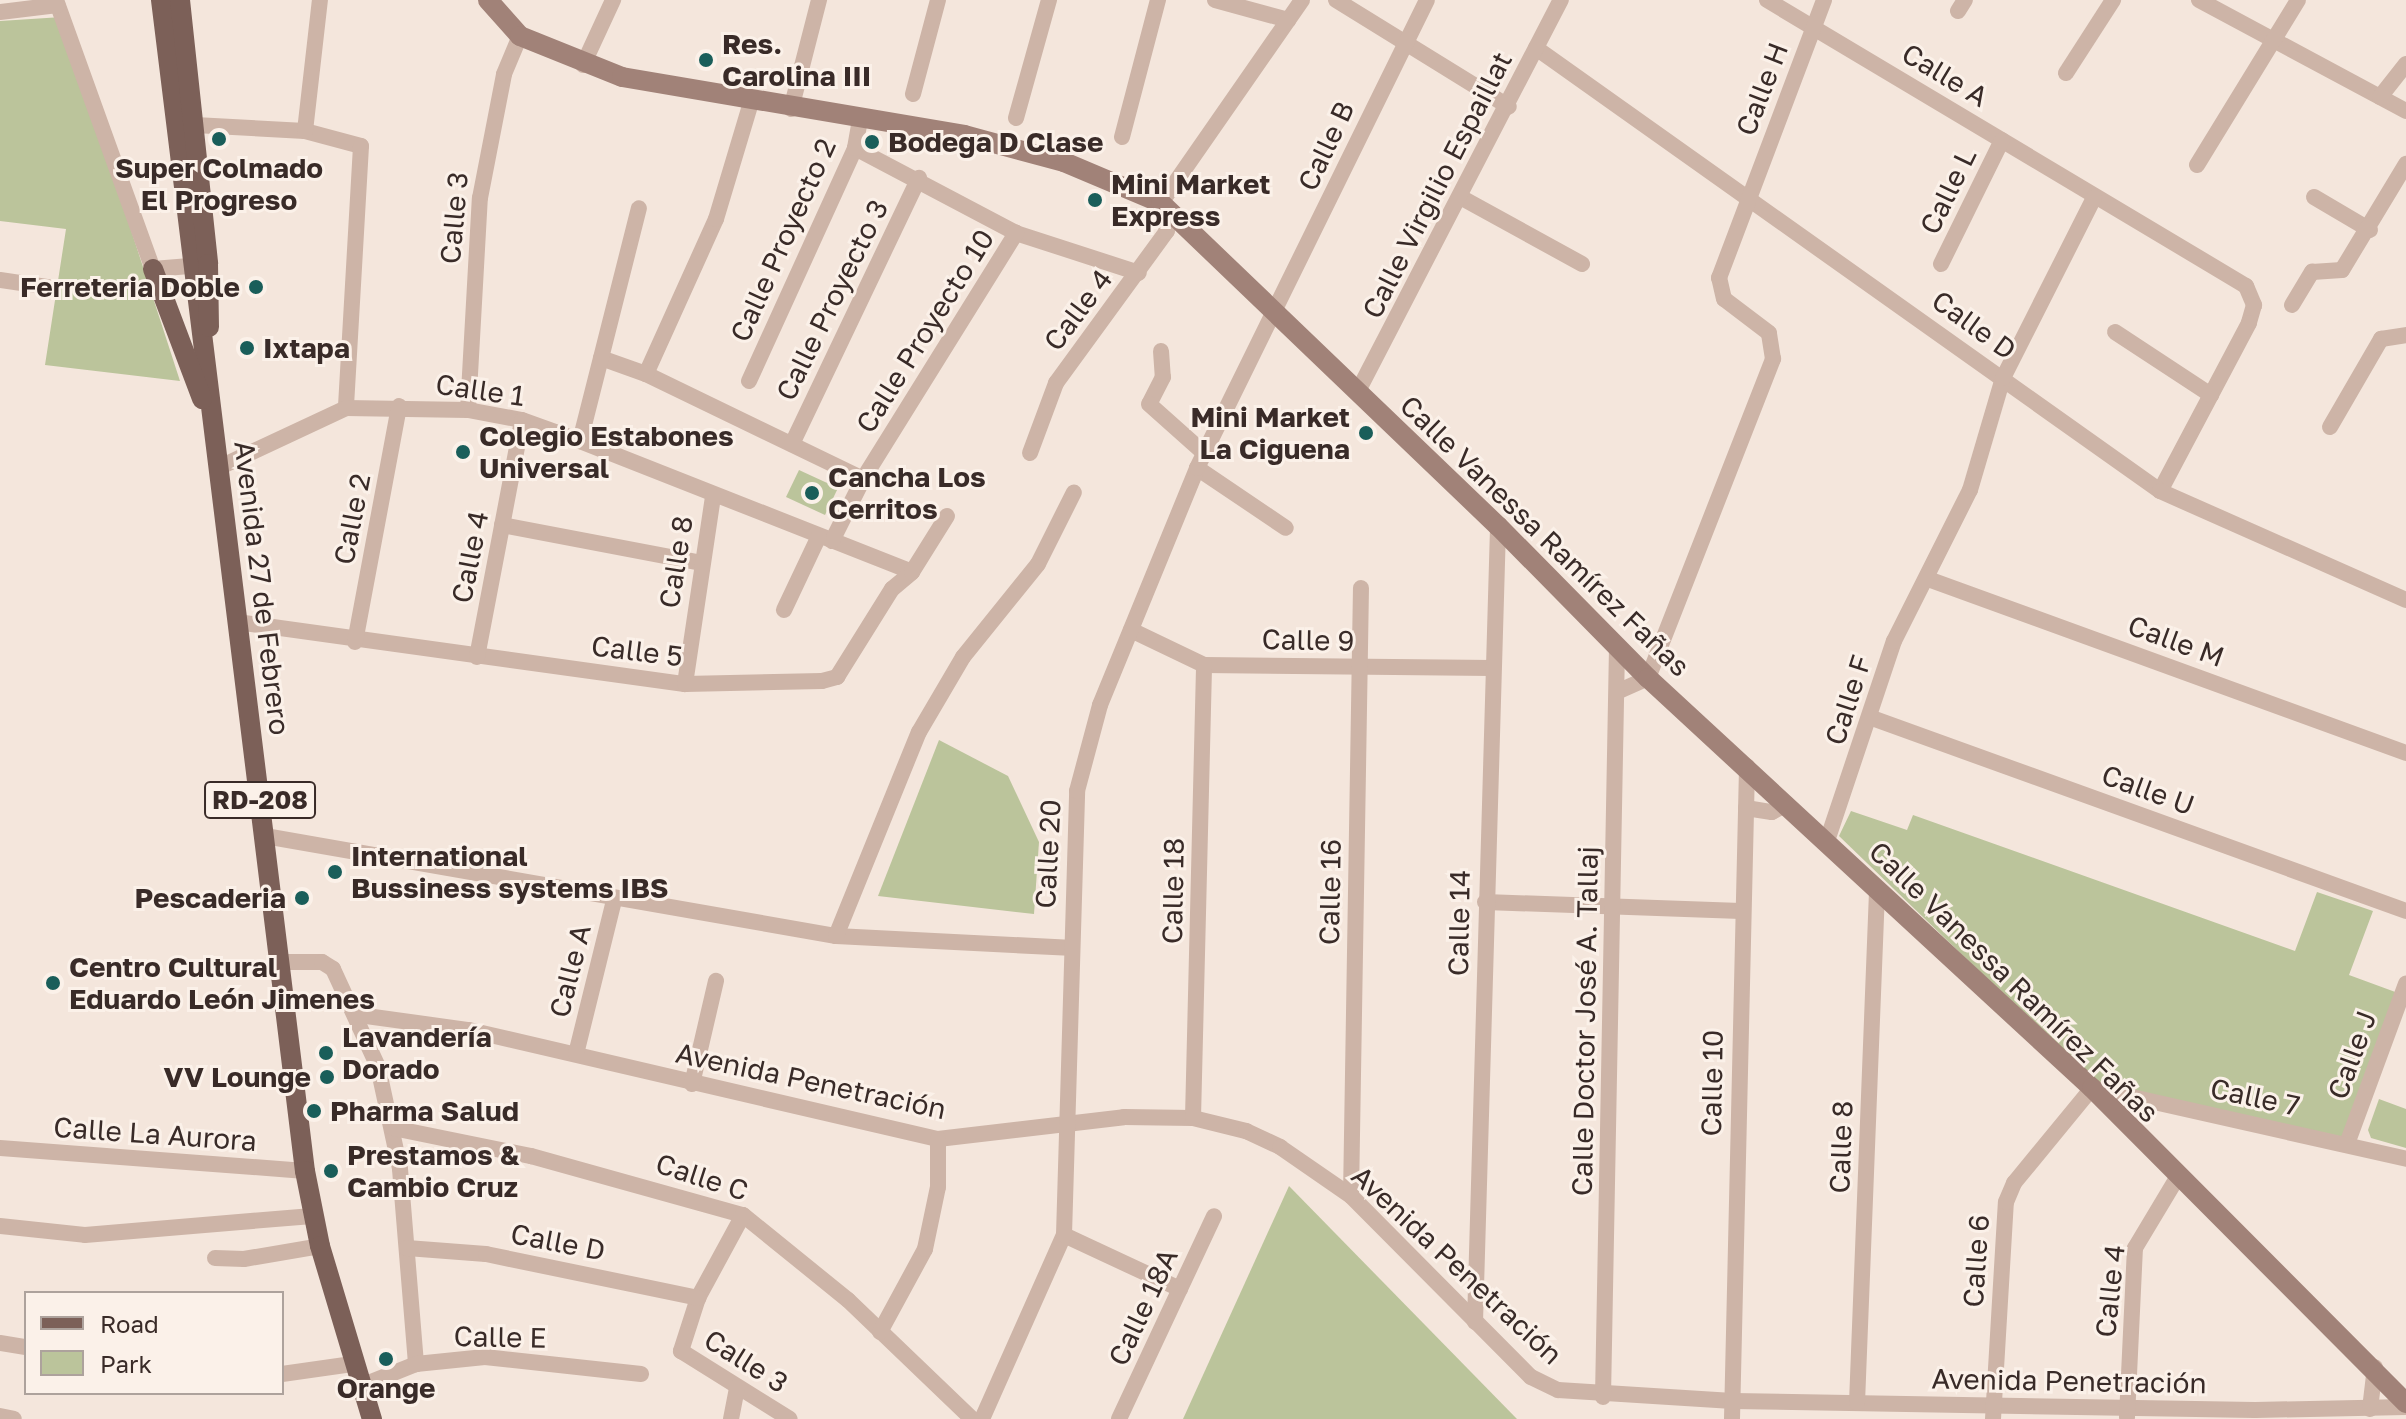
<!DOCTYPE html>
<html>
<head>
<meta charset="utf-8">
<style>
  body { margin:0 }
  #map { position:relative; width:2406px; height:1419px; overflow:hidden; background:#f4e6dc; font-family:"Golos Text",sans-serif }
  div>[style] { position:absolute }
  [style*='--x'] { left:calc(var(--x)*1px); top:calc(var(--y)*1px); width:calc(var(--w)*1px); rotate:calc(var(--a)*1deg) }
  .green>* { inset:0; background:#bbc49b }
  .street>* { height:16px; margin:-8px; padding:0 8px; transform-origin:8px; border-radius:8px; background:#cdb4a7 }
  .secondary>* { height:20px; margin:-10px; padding:0 10px; transform-origin:10px; border-radius:10px; background:#a18278 }
  .primary>* { height:20px; margin:-10px; padding:0 10px; transform-origin:10px; border-radius:10px; background:#7c6058 }
  .dots>* { width:22px; height:22px; translate:-50% -50%; box-sizing:border-box; border:4px solid #fbf1e9; border-radius:50% }
  span { translate:-50% -50%; white-space:nowrap; text-align:center; line-height:1.15; -webkit-text-stroke:6px #fbf1e9; paint-order:stroke }
  .shield-label span { padding:2px 6px; background:#fbf1e9; border:2px solid; border-radius:6px; -webkit-text-stroke-width:0 }
  .shield-label { font-size:26px; color:#392b28; font-weight:700 }
  .poi-label { font-size:28px; color:#392b28; font-weight:700 }
  .left { translate:0 -50%; text-align:left }
  .right { translate:-100% -50%; text-align:right }
  .street-label { font-size:28px; color:#392b28 }
  .legend { position:absolute; left:24px; top:1291px; width:260px; height:104px; box-sizing:border-box; background:#fbf1e9; border:2px solid #ada29c; margin:0; padding:10px 14px; list-style:none; font-size:24px; color:#392b28 }
  .legend li { display:flex; align-items:center; gap:16px; height:40px }
  .legend b { width:40px; border:2px solid #ada29c }
</style>
</head>
<body>
<div id="map">
  <div class="green">
    <i style="clip-path:polygon(62px 17px,180px 381px,45px 365px,66px 229px,0 221px,0 21px)"></i>
    <i style="clip-path:polygon(799px 470px,838px 488px,825px 515px,786px 497px)"></i>
    <i style="clip-path:polygon(939px 740px,1008px 776px,1039px 842px,1034px 914px,878px 896px)"></i>
    <i style="clip-path:polygon(1851px 811px,1907px 830px,1913px 815px,2295px 951px,2317px 892px,2373px 911px,2349px 975px,2398px 993px,2343px 1137px,2094px 1082px,1839px 836px)"></i>
    <i style="clip-path:polygon(2379px 1099px,2406px 1109px,2406px 1148px,2371px 1138px,2368px 1130px)"></i>
    <i style="clip-path:polygon(1289px 1186px,1517px 1419px,1183px 1419px)"></i>
  </div>
  <div class="street">
    <i style="--x:56;--y:0;--w:286;--a:70.2"></i>
    <i style="--x:153;--y:269;--w:49;--a:-4.7"></i>
    <i style="--x:1215;--y:0;--w:76;--a:15.3"></i>
    <i style="--x:1336;--y:0;--w:203;--a:31.7"></i>
    <i style="--x:1767;--y:0;--w:558;--a:30.84"></i>
    <i style="--x:2246;--y:286;--w:21;--a:67"></i>
    <i style="--x:2254;--y:305;--w:19;--a:106"></i>
    <i style="--x:2249;--y:323;--w:190;--a:117.9"></i>
    <i style="--x:2199;--y:0;--w:235;--a:28.2"></i>
    <i style="--x:1958;--y:11;--w:13;--a:-58"></i>
    <i style="--x:0;--y:12;--w:58;--a:-6.9"></i>
    <i style="--x:1536;--y:48;--w:765;--a:35.37"></i>
    <i style="--x:2160;--y:491;--w:269;--a:23.9"></i>
    <i style="--x:583;--y:65;--w:72;--a:-65.2"></i>
    <i style="--x:2066;--y:73;--w:87;--a:-57.2"></i>
    <i style="--x:913;--y:94;--w:97;--a:-75.1"></i>
    <i style="--x:2380;--y:97;--w:42;--a:-51.8"></i>
    <i style="--x:791;--y:109;--w:113;--a:-75.6"></i>
    <i style="--x:1016;--y:118;--w:123;--a:-74.4"></i>
    <i style="--x:195;--y:125;--w:110;--a:3.1"></i>
    <i style="--x:305;--y:131;--w:58;--a:15"></i>
    <i style="--x:361;--y:146;--w:262;--a:93.3"></i>
    <i style="--x:305;--y:131;--w:132;--a:-83.5"></i>
    <i style="--x:1122;--y:137;--w:142;--a:-75.3"></i>
    <i style="--x:855;--y:148;--w:182;--a:27.8"></i>
    <i style="--x:1016;--y:233;--w:129;--a:18"></i>
    <i style="--x:2197;--y:165;--w:193;--a:-58.5"></i>
    <i style="--x:2314;--y:197;--w:65;--a:30.5"></i>
    <i style="--x:1462;--y:198;--w:137;--a:28.8"></i>
    <i style="--x:1941;--y:264;--w:138;--a:-63.8"></i>
    <i style="--x:0;--y:280;--w:49;--a:8.3"></i>
    <i style="--x:2292;--y:305;--w:39;--a:-59"></i>
    <i style="--x:2312;--y:272;--w:30;--a:-4"></i>
    <i style="--x:2342;--y:270;--w:124;--a:-58.9"></i>
    <i style="--x:2115;--y:332;--w:115;--a:33.3"></i>
    <i style="--x:1161;--y:351;--w:26;--a:86"></i>
    <i style="--x:1163;--y:377;--w:30;--a:117"></i>
    <i style="--x:1149;--y:404;--w:74;--a:41.7"></i>
    <i style="--x:601;--y:358;--w:48;--a:19.6"></i>
    <i style="--x:646;--y:374;--w:241;--a:25.8"></i>
    <i style="--x:646;--y:374;--w:170;--a:-65.7"></i>
    <i style="--x:716;--y:219;--w:122;--a:-73.3"></i>
    <i style="--x:749;--y:381;--w:256;--a:-65.5"></i>
    <i style="--x:855;--y:148;--w:29;--a:-80"></i>
    <i style="--x:1357;--y:393;--w:443;--a:-62.6"></i>
    <i style="--x:468;--y:410;--w:212;--a:-86.8"></i>
    <i style="--x:480;--y:198;--w:126;--a:-79"></i>
    <i style="--x:504;--y:74;--w:41;--a:-67.2"></i>
    <i style="--x:2330;--y:427;--w:102;--a:-59.9"></i>
    <i style="--x:2381;--y:339;--w:25;--a:-9"></i>
    <i style="--x:580;--y:441;--w:240;--a:-75.8"></i>
    <i style="--x:792;--y:444;--w:295;--a:-64.5"></i>
    <i style="--x:1030;--y:453;--w:75;--a:-69.6"></i>
    <i style="--x:1056;--y:383;--w:188;--a:-53.9"></i>
    <i style="--x:1167;--y:231;--w:29;--a:-102"></i>
    <i style="--x:1161;--y:203;--w:247;--a:-55.2"></i>
    <i style="--x:218;--y:468;--w:141;--a:-25.1"></i>
    <i style="--x:346;--y:408;--w:122;--a:0.9"></i>
    <i style="--x:468;--y:410;--w:55;--a:10.5"></i>
    <i style="--x:522;--y:420;--w:62;--a:19.9"></i>
    <i style="--x:580;--y:441;--w:357;--a:21.5"></i>
    <i style="--x:1197;--y:468;--w:107;--a:34"></i>
    <i style="--x:502;--y:525;--w:204;--a:10.8"></i>
    <i style="--x:832;--y:541;--w:69;--a:-63.4"></i>
    <i style="--x:863;--y:479;--w:290;--a:-58.1"></i>
    <i style="--x:1928;--y:579;--w:509;--a:20"></i>
    <i style="--x:784;--y:610;--w:82;--a:-64.7"></i>
    <i style="--x:237;--y:622;--w:452;--a:7.9"></i>
    <i style="--x:685;--y:684;--w:137;--a:-1.3"></i>
    <i style="--x:822;--y:681;--w:16;--a:-15"></i>
    <i style="--x:837;--y:677;--w:104;--a:-58"></i>
    <i style="--x:892;--y:589;--w:26;--a:-40"></i>
    <i style="--x:912;--y:572;--w:66;--a:-58"></i>
    <i style="--x:1131;--y:630;--w:81;--a:25.6"></i>
    <i style="--x:1204;--y:665;--w:288;--a:0.6"></i>
    <i style="--x:355;--y:642;--w:240;--a:-79.4"></i>
    <i style="--x:477;--y:657;--w:241;--a:-79.2"></i>
    <i style="--x:685;--y:684;--w:190;--a:-81.5"></i>
    <i style="--x:1619;--y:691;--w:32;--a:-24"></i>
    <i style="--x:1648;--y:678;--w:343;--a:-68.6"></i>
    <i style="--x:1773;--y:359;--w:26;--a:-99"></i>
    <i style="--x:1769;--y:333;--w:56;--a:-142.9"></i>
    <i style="--x:1724;--y:299;--w:22;--a:-103"></i>
    <i style="--x:1719;--y:278;--w:297;--a:-69.3"></i>
    <i style="--x:1872;--y:718;--w:568;--a:19.87"></i>
    <i style="--x:1746;--y:808;--w:26;--a:9"></i>
    <i style="--x:1772;--y:812;--w:17;--a:-28"></i>
    <i style="--x:265;--y:836;--w:580;--a:9.93"></i>
    <i style="--x:836;--y:936;--w:233;--a:2.9"></i>
    <i style="--x:1827;--y:841;--w:211;--a:-71.5"></i>
    <i style="--x:1894;--y:641;--w:169;--a:-63.3"></i>
    <i style="--x:1970;--y:490;--w:117;--a:-73.6"></i>
    <i style="--x:2003;--y:378;--w:202;--a:-63.2"></i>
    <i style="--x:1485;--y:902;--w:256;--a:2"></i>
    <i style="--x:836;--y:936;--w:220;--a:-67.9"></i>
    <i style="--x:919;--y:732;--w:87;--a:-59.6"></i>
    <i style="--x:963;--y:657;--w:119;--a:-51.1"></i>
    <i style="--x:1038;--y:564;--w:80;--a:-63.4"></i>
    <i style="--x:278;--y:962;--w:44;--a:0"></i>
    <i style="--x:322;--y:962;--w:13;--a:32"></i>
    <i style="--x:333;--y:969;--w:108;--a:65.3"></i>
    <i style="--x:378;--y:1067;--w:104;--a:77.8"></i>
    <i style="--x:400;--y:1169;--w:196;--a:85.3"></i>
    <i style="--x:359;--y:1015;--w:111;--a:7.8"></i>
    <i style="--x:469;--y:1030;--w:481;--a:13.1"></i>
    <i style="--x:938;--y:1139;--w:187;--a:-6.7"></i>
    <i style="--x:1124;--y:1117;--w:69;--a:0.8"></i>
    <i style="--x:1193;--y:1118;--w:55;--a:13.8"></i>
    <i style="--x:1246;--y:1131;--w:38;--a:25"></i>
    <i style="--x:1280;--y:1147;--w:86;--a:34.6"></i>
    <i style="--x:1351;--y:1196;--w:255;--a:45.2"></i>
    <i style="--x:1531;--y:1377;--w:30;--a:26"></i>
    <i style="--x:1558;--y:1390;--w:175;--a:3.6"></i>
    <i style="--x:1733;--y:1401;--w:522;--a:0.99"></i>
    <i style="--x:2255;--y:1410;--w:151;--a:-1.1"></i>
    <i style="--x:576;--y:1054;--w:159;--a:-76.1"></i>
    <i style="--x:692;--y:1084;--w:106;--a:-76.9"></i>
    <i style="--x:1193;--y:1118;--w:453;--a:-88.6"></i>
    <i style="--x:393;--y:1128;--w:141;--a:11.5"></i>
    <i style="--x:531;--y:1156;--w:220;--a:15.6"></i>
    <i style="--x:743;--y:1215;--w:135;--a:39"></i>
    <i style="--x:848;--y:1300;--w:172;--a:43.8"></i>
    <i style="--x:2347;--y:1144;--w:171;--a:-69.8"></i>
    <i style="--x:0;--y:1148;--w:306;--a:4.3"></i>
    <i style="--x:1351;--y:1196;--w:608;--a:-89.06"></i>
    <i style="--x:743;--y:1215;--w:94;--a:118.5"></i>
    <i style="--x:698;--y:1298;--w:56;--a:107.8"></i>
    <i style="--x:681;--y:1351;--w:128;--a:32"></i>
    <i style="--x:0;--y:1226;--w:85;--a:6"></i>
    <i style="--x:85;--y:1235;--w:228;--a:-4.8"></i>
    <i style="--x:1064;--y:1235;--w:128;--a:25"></i>
    <i style="--x:407;--y:1248;--w:79;--a:4.3"></i>
    <i style="--x:486;--y:1254;--w:217;--a:11.7"></i>
    <i style="--x:215;--y:1258;--w:29;--a:2"></i>
    <i style="--x:244;--y:1259;--w:77;--a:-9.7"></i>
    <i style="--x:1475;--y:1322;--w:796;--a:-88.34"></i>
    <i style="--x:880;--y:1332;--w:94;--a:-61.5"></i>
    <i style="--x:925;--y:1249;--w:63;--a:-78.2"></i>
    <i style="--x:938;--y:1187;--w:48;--a:-90"></i>
    <i style="--x:0;--y:1343;--w:26;--a:9"></i>
    <i style="--x:282;--y:1374;--w:71;--a:-8.1"></i>
    <i style="--x:361;--y:1386;--w:59;--a:-21.8"></i>
    <i style="--x:416;--y:1364;--w:69;--a:-5.8"></i>
    <i style="--x:485;--y:1357;--w:157;--a:6.2"></i>
    <i style="--x:1603;--y:1397;--w:750;--a:-88.93"></i>
    <i style="--x:1857;--y:1403;--w:511;--a:-87.76"></i>
    <i style="--x:2370;--y:1409;--w:42;--a:-83.2"></i>
    <i style="--x:0;--y:1416;--w:14;--a:12"></i>
    <i style="--x:2127;--y:1417;--w:169;--a:-87.3"></i>
    <i style="--x:2135;--y:1248;--w:82;--a:-59"></i>
    <i style="--x:731;--y:1419;--w:32;--a:-79"></i>
    <i style="--x:982;--y:1419;--w:201;--a:-66"></i>
    <i style="--x:1064;--y:1235;--w:444;--a:-88.3"></i>
    <i style="--x:1077;--y:791;--w:89;--a:-75"></i>
    <i style="--x:1100;--y:705;--w:256;--a:-67.7"></i>
    <i style="--x:1197;--y:468;--w:521;--a:-63.83"></i>
    <i style="--x:1119;--y:1419;--w:224;--a:-64.9"></i>
    <i style="--x:1732;--y:1419;--w:653;--a:-88.68"></i>
    <i style="--x:1993;--y:1419;--w:217;--a:-86.6"></i>
    <i style="--x:2006;--y:1202;--w:21;--a:-67"></i>
    <i style="--x:2014;--y:1183;--w:123;--a:-50.6"></i>
    <i style="--x:2092;--y:1088;--w:322;--a:12.7"></i>
  </div>
  <div class="secondary">
    <i style="--x:488;--y:0;--w:48;--a:48.4"></i>
    <i style="--x:520;--y:36;--w:110;--a:21.9"></i>
    <i style="--x:622;--y:77;--w:347;--a:9.6"></i>
    <i style="--x:964;--y:135;--w:104;--a:15.1"></i>
    <i style="--x:1064;--y:162;--w:105;--a:22.9"></i>
    <i style="--x:1161;--y:203;--w:467;--a:43.8"></i>
    <i style="--x:1498;--y:526;--w:214;--a:45.4"></i>
    <i style="--x:1648;--y:678;--w:604;--a:42.72"></i>
    <i style="--x:2092;--y:1088;--w:445;--a:45.1"></i>
  </div>
  <div class="primary">
    <i style="--x:161;--y:0;--w:1180;--a:82.99"></i>
    <i style="--x:305;--y:1171;--w:76;--a:78.7"></i>
    <i style="--x:320;--y:1246;--w:181;--a:73.3"></i>
    <i style="--x:180;--y:0;--w:265;--a:83.9"></i>
    <i style="--x:208;--y:264;--w:63;--a:89.1"></i>
    <i style="--x:153;--y:269;--w:139;--a:69.3"></i>
  </div>
  <div class="dots">
    <i style="left:706px;top:60px;background:#1a5e5a"></i>
    <i style="left:219px;top:139px;background:#1a5e5a"></i>
    <i style="left:872px;top:142px;background:#1a5e5a"></i>
    <i style="left:1095px;top:200px;background:#1a5e5a"></i>
    <i style="left:256px;top:287px;background:#1a5e5a"></i>
    <i style="left:247px;top:348px;background:#1a5e5a"></i>
    <i style="left:1366px;top:433px;background:#1a5e5a"></i>
    <i style="left:463px;top:452px;background:#1a5e5a"></i>
    <i style="left:812px;top:493px;background:#1a5e5a"></i>
    <i style="left:335px;top:872px;background:#1a5e5a"></i>
    <i style="left:302px;top:898px;background:#1a5e5a"></i>
    <i style="left:53px;top:983px;background:#1a5e5a"></i>
    <i style="left:326px;top:1053px;background:#1a5e5a"></i>
    <i style="left:327px;top:1077px;background:#1a5e5a"></i>
    <i style="left:314px;top:1111px;background:#1a5e5a"></i>
    <i style="left:331px;top:1171px;background:#1a5e5a"></i>
    <i style="left:386px;top:1359px;background:#1a5e5a"></i>
  </div>
  <div class="shield-label">
    <span style="left:260px;top:800px">RD-208</span>
  </div>
  <div class="poi-label">
    <span class="left" style="left:722px;top:60px">Res.<br>Carolina III</span>
    <span class="left" style="left:888px;top:142px">Bodega D Clase</span>
    <span style="left:219px;top:184px">Super Colmado<br>El Progreso</span>
    <span class="left" style="left:1111px;top:200px">Mini Market<br>Express</span>
    <span class="right" style="left:240px;top:287px">Ferreteria Doble</span>
    <span class="left" style="left:263px;top:348px">Ixtapa</span>
    <span class="right" style="left:1350px;top:433px">Mini Market<br>La Ciguena</span>
    <span class="left" style="left:479px;top:452px">Colegio Estabones<br>Universal</span>
    <span class="left" style="left:828px;top:493px">Cancha Los<br>Cerritos</span>
    <span class="left" style="left:351px;top:872px">International<br>Bussiness systems IBS</span>
    <span class="right" style="left:286px;top:898px">Pescaderia</span>
    <span class="left" style="left:69px;top:983px">Centro Cultural<br>Eduardo León Jimenes</span>
    <span class="left" style="left:342px;top:1053px">Lavandería<br>Dorado</span>
    <span class="right" style="left:311px;top:1077px">VV Lounge</span>
    <span class="left" style="left:330px;top:1111px">Pharma Salud</span>
    <span class="left" style="left:347px;top:1171px">Prestamos &amp;<br>Cambio Cruz</span>
    <span style="left:386px;top:1388px">Orange</span>
  </div>
  <div class="street-label">
    <span style="left:1945px;top:75px;rotate:31deg">Calle A</span>
    <span style="left:1762px;top:89px;rotate:-69deg">Calle H</span>
    <span style="left:1326px;top:146px;rotate:-65deg">Calle B</span>
    <span style="left:1437px;top:185px;rotate:-63deg">Calle Virgilio Espaillat</span>
    <span style="left:1948px;top:191px;rotate:-64deg">Calle L</span>
    <span style="left:454px;top:218px;rotate:-85deg">Calle 3</span>
    <span style="left:783px;top:240px;rotate:-66deg">Calle Proyecto 2</span>
    <span style="left:832px;top:300px;rotate:-64deg">Calle Proyecto 3</span>
    <span style="left:1078px;top:310px;rotate:-53deg">Calle 4</span>
    <span style="left:1974px;top:325px;rotate:36deg">Calle D</span>
    <span style="left:925px;top:331px;rotate:-58deg">Calle Proyecto 10</span>
    <span style="left:480px;top:390px;rotate:8deg">Calle 1</span>
    <span style="left:352px;top:519px;rotate:-79deg">Calle 2</span>
    <span style="left:1545px;top:536px;rotate:44deg">Calle Vanessa Ramírez Fañas</span>
    <span style="left:470px;top:557px;rotate:-79deg">Calle 4</span>
    <span style="left:676px;top:562px;rotate:-81deg">Calle 8</span>
    <span style="left:262px;top:588px;rotate:83deg">Avenida 27 de Febrero</span>
    <span style="left:1308px;top:640px;rotate:1deg">Calle 9</span>
    <span style="left:2176px;top:641px;rotate:20deg">Calle M</span>
    <span style="left:637px;top:651px;rotate:7deg">Calle 5</span>
    <span style="left:1848px;top:700px;rotate:-72deg">Calle F</span>
    <span style="left:2148px;top:790px;rotate:20deg">Calle U</span>
    <span style="left:1048px;top:854px;rotate:-87deg">Calle 20</span>
    <span style="left:1173px;top:891px;rotate:-89deg">Calle 18</span>
    <span style="left:1330px;top:892px;rotate:-89deg">Calle 16</span>
    <span style="left:1459px;top:923px;rotate:-89deg">Calle 14</span>
    <span style="left:570px;top:971px;rotate:-76deg">Calle A</span>
    <span style="left:2014px;top:982px;rotate:44deg">Calle Vanessa Ramírez Fañas</span>
    <span style="left:1585px;top:1021px;rotate:-89deg">Calle Doctor José A. Tallaj</span>
    <span style="left:2352px;top:1055px;rotate:-70deg">Calle J</span>
    <span style="left:811px;top:1081px;rotate:12deg">Avenida Penetración</span>
    <span style="left:1712px;top:1083px;rotate:-89deg">Calle 10</span>
    <span style="left:2255px;top:1097px;rotate:12deg">Calle 7</span>
    <span style="left:155px;top:1134px;rotate:4deg">Calle La Aurora</span>
    <span style="left:1841px;top:1147px;rotate:-88deg">Calle 8</span>
    <span style="left:702px;top:1177px;rotate:18deg">Calle C</span>
    <span style="left:558px;top:1242px;rotate:11deg">Calle D</span>
    <span style="left:1976px;top:1261px;rotate:-86deg">Calle 6</span>
    <span style="left:1457px;top:1265px;rotate:43deg">Avenida Penetración</span>
    <span style="left:2110px;top:1291px;rotate:-84deg">Calle 4</span>
    <span style="left:1143px;top:1307px;rotate:-65deg">Calle 18A</span>
    <span style="left:500px;top:1337px;rotate:1deg">Calle E</span>
    <span style="left:746px;top:1361px;rotate:32deg">Calle 3</span>
    <span style="left:2069px;top:1381px;rotate:1deg">Avenida Penetración</span>
  </div>
  <ul class="legend">
  <li><b style="height:10px;background:#7c6058"></b>Road</li>
  <li><b style="height:22px;background:#bbc49b"></b>Park</li>
  </ul>
</div>
</body>
</html>
